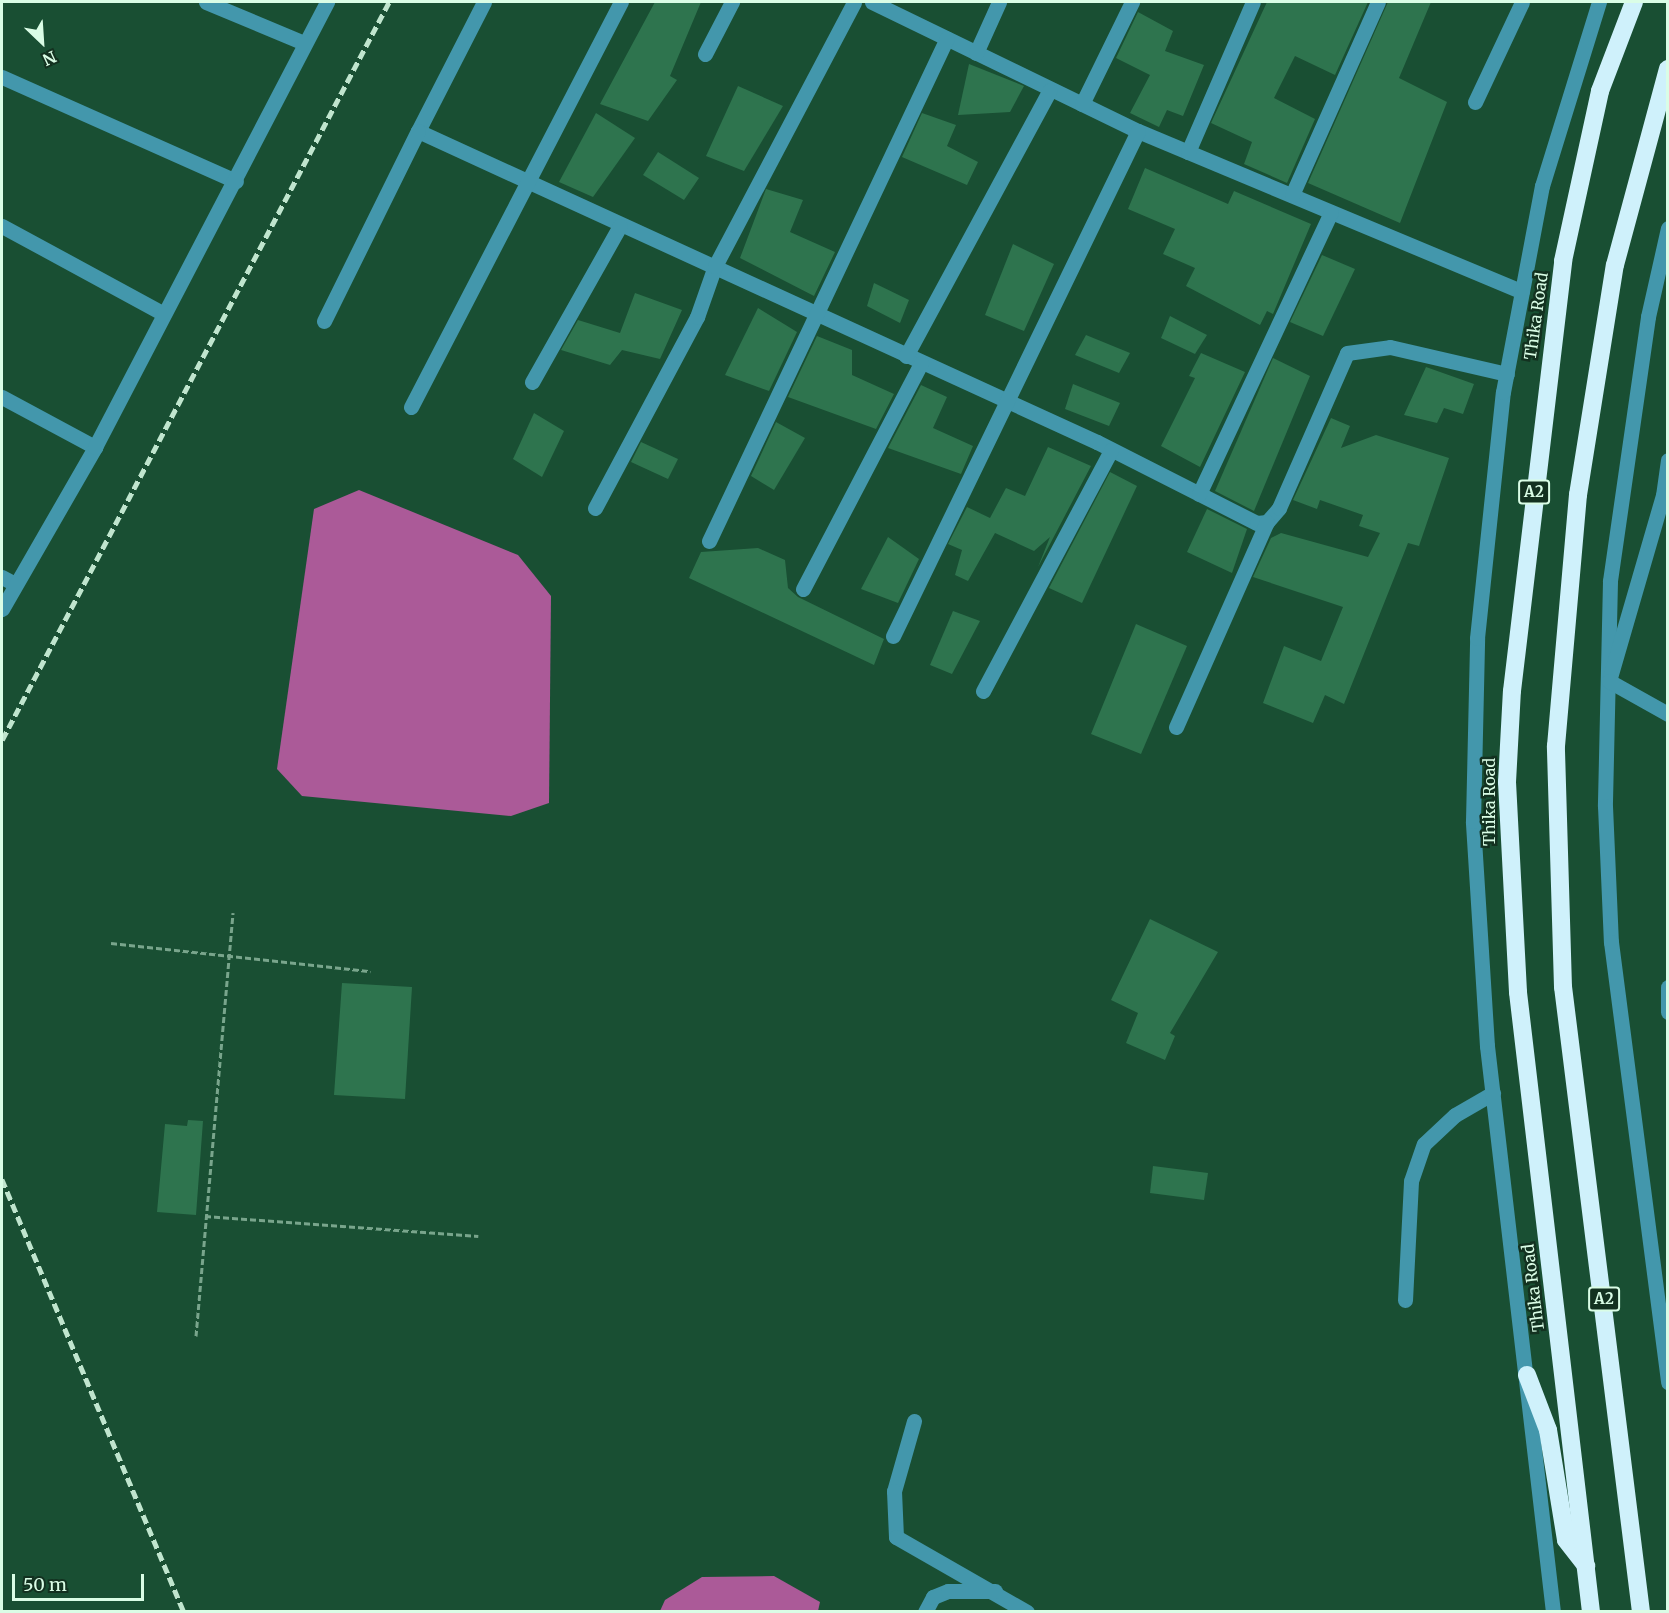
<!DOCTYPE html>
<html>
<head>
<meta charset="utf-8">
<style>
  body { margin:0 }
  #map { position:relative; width:1669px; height:1613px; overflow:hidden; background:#194f33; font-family:Merriweather,serif }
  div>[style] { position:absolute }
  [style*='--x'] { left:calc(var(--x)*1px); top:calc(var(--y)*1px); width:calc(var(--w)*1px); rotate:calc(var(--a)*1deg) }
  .water>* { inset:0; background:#ab5a98 }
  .building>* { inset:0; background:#2e744e }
  .path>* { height:3px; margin-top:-1.5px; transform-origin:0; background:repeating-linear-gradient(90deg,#79a58c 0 6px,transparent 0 9px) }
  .minor>* { height:15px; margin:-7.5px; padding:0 7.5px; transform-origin:7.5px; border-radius:7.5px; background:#4397ac }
  .highway>* { height:18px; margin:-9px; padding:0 9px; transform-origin:9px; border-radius:9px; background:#cff1fb }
  .rail>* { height:4.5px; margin-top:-2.25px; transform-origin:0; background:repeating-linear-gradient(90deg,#c0e5ce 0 9px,transparent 0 13.5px) }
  span { translate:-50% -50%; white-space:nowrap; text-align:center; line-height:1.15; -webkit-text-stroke:5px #133120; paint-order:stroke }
  .shield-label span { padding:2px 4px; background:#133120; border:2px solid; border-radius:4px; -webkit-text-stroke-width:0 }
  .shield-label { font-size:15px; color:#dafde6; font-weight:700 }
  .street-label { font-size:16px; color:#dafde6 }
  .frame { position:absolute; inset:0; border:3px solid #dafde6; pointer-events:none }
  .north { position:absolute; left:12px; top:12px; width:60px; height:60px; -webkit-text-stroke:4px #133120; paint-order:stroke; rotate:155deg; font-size:16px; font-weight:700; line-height:24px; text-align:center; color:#dafde6 }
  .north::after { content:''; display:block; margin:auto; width:21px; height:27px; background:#dafde6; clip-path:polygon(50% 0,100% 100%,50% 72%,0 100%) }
  .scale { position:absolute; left:12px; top:1574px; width:132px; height:27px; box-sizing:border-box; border:3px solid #dafde6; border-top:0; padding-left:8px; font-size:18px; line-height:21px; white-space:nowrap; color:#dafde6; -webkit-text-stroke:4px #133120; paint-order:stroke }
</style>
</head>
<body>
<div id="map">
  <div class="water">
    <i style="clip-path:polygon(359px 490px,518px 555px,551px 596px,549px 803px,511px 816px,302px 796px,277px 769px,314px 509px)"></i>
    <i style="clip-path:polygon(774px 1576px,820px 1602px,818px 1611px,660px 1611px,665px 1600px,702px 1577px)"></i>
  </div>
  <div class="building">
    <i style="clip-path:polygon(655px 2px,701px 2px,670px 76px,677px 80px,648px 121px,600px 104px)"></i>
    <i style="clip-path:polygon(1267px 2px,1368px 2px,1335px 75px,1295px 56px,1274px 98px,1315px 119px,1287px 183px,1244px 164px,1252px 142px,1211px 123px)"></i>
    <i style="clip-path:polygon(1388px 2px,1431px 2px,1399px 78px,1447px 102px,1400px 223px,1308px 183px)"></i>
    <i style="clip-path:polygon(1138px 12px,1173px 31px,1165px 51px,1204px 65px,1183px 116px,1167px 110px,1159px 127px,1130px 113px,1150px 75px,1116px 58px)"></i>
    <i style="clip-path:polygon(969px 64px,1024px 86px,1010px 112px,958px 115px)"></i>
    <i style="clip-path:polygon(738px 86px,783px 106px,744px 171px,706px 156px)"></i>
    <i style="clip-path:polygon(596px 113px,635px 138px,593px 197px,559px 182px)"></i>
    <i style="clip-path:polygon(922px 113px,956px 125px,947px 146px,978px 162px,967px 185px,902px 157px)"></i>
    <i style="clip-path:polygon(658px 152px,699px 178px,684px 200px,643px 175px)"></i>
    <i style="clip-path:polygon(1145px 168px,1228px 204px,1234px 191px,1311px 224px,1273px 314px,1267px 311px,1260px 325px,1186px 286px,1195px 268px,1163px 254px,1175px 229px,1128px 209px)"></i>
    <i style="clip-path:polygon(766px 189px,803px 200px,790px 232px,835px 252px,814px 296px,740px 258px)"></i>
    <i style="clip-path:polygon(1013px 244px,1054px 264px,1024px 331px,985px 315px)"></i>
    <i style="clip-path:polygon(1322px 255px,1355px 269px,1323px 336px,1290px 322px)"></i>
    <i style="clip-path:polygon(874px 283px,909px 300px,900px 323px,867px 306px)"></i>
    <i style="clip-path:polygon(635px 293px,682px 310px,660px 359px,622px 350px,610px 365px,561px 350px,578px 320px,620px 333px)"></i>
    <i style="clip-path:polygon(758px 308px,797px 332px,769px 391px,725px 375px)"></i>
    <i style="clip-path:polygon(1170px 316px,1207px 335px,1195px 354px,1161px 338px)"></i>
    <i style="clip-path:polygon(1086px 335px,1130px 353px,1119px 373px,1075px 355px)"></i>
    <i style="clip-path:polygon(817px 336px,852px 350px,852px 375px,894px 394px,876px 429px,788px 397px)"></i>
    <i style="clip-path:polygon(1201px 353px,1245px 372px,1200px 467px,1161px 446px,1195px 378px,1189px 376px)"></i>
    <i style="clip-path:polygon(1273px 358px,1310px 376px,1254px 511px,1215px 491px)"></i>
    <i style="clip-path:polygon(1426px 367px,1474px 384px,1463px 414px,1444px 408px,1437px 423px,1404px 415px)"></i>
    <i style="clip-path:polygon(1073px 384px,1120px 403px,1109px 426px,1065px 409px)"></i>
    <i style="clip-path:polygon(921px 385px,947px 397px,933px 428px,973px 446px,961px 474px,888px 448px)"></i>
    <i style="clip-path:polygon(534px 413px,564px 431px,542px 477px,513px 459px)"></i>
    <i style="clip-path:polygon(1331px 418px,1350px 426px,1341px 448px,1376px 435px,1449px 458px,1419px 546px,1408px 543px,1344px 704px,1325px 695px,1313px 723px,1263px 703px,1284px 646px,1321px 661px,1343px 607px,1253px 577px,1271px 538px,1281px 533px,1368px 557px,1380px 533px,1359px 526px,1363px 515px,1320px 500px,1317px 509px,1293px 500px)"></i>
    <i style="clip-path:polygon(776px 422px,805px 438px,774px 490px,751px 476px)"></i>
    <i style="clip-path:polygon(641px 442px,678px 459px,668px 479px,631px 462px)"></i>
    <i style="clip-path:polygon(1048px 447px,1091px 466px,1038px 567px,1050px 537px,1034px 551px,995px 533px,968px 581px,955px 575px,962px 550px,948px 544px,967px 507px,990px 518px,1006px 488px,1025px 496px)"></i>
    <i style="clip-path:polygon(1110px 472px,1137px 486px,1082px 603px,1049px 588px)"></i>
    <i style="clip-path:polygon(1207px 509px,1247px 529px,1232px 573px,1187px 552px)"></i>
    <i style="clip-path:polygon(888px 537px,919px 559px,898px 603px,861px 589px)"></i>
    <i style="clip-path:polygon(758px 548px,785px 560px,788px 588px,798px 597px,884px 639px,874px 665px,689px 578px,701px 552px)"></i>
    <i style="clip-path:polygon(953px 611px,980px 621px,952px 674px,930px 665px)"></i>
    <i style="clip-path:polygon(1136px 624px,1187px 646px,1141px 754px,1091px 734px)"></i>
    <i style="clip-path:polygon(1150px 919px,1218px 952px,1170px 1033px,1175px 1036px,1165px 1060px,1126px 1043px,1138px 1013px,1111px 1000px)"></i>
    <i style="clip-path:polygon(342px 983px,412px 987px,405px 1099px,334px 1095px)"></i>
    <i style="clip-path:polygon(188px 1120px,203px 1121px,196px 1215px,157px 1212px,165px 1124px,187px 1126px)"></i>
    <i style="clip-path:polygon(1153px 1166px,1208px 1173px,1204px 1200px,1150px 1193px)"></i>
  </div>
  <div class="path">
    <i style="--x:111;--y:943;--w:261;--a:6.2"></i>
    <i style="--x:205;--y:1216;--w:274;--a:4.2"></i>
    <i style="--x:196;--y:1336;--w:425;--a:-85"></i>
  </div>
  <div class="minor">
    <i style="--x:206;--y:2;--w:106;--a:22.7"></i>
    <i style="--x:484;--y:2;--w:145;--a:117.1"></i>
    <i style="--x:418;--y:131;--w:747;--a:24.61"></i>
    <i style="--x:1097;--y:442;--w:179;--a:26.9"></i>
    <i style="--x:1257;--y:523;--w:10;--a:-6"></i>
    <i style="--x:1267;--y:522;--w:18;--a:-49"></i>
    <i style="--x:1279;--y:508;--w:169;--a:-66.3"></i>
    <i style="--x:1347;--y:353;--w:43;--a:-7.9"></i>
    <i style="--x:1390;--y:347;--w:120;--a:13"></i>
    <i style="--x:872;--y:2;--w:296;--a:25.9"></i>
    <i style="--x:1138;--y:131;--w:416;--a:22.7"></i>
    <i style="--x:976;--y:53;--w:56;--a:-65.7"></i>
    <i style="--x:705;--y:54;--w:59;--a:-62.6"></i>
    <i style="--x:2;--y:77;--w:256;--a:24"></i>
    <i style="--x:1475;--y:102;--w:110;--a:-64.8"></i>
    <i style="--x:1082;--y:104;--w:114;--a:-63.9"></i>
    <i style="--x:1188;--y:152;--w:163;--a:-66.6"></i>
    <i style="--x:1292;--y:195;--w:211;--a:-66"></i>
    <i style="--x:2;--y:226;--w:184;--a:28.5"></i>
    <i style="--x:1668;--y:228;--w:91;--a:102.7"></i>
    <i style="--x:1648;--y:317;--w:267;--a:98.2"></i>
    <i style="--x:1610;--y:581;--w:225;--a:91.3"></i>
    <i style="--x:1605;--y:806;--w:136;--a:87.5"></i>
    <i style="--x:1611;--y:942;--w:444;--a:82.6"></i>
    <i style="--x:324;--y:321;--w:212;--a:-63.7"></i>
    <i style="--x:906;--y:356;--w:302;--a:-61.6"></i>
    <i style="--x:532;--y:382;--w:179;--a:-60.6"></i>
    <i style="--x:2;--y:397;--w:106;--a:28.3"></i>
    <i style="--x:411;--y:407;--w:456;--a:-62.6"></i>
    <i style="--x:1668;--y:460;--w:35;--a:98"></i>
    <i style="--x:1663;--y:495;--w:194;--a:106.2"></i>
    <i style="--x:1609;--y:681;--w:68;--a:29.2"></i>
    <i style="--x:1199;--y:494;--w:311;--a:-64.9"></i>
    <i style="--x:595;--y:508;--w:217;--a:-61.9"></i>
    <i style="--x:697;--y:317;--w:54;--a:-70.6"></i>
    <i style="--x:715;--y:266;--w:298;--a:-62.2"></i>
    <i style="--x:709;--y:541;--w:556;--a:-64.68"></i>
    <i style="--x:2;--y:577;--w:15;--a:28"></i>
    <i style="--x:803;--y:589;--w:255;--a:-62.4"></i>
    <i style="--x:2;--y:609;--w:187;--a:-60.1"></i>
    <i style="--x:95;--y:447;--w:502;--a:-62.46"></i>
    <i style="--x:893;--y:636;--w:561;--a:-64.12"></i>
    <i style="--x:983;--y:691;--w:273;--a:-62"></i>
    <i style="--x:1176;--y:727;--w:224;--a:-66.1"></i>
    <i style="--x:1668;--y:987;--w:25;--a:90"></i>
    <i style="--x:1405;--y:1300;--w:119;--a:-87.1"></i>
    <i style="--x:1411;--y:1181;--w:39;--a:-71"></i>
    <i style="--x:1424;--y:1144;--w:42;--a:-43.1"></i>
    <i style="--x:1455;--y:1115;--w:44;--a:-30.1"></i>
    <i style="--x:914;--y:1421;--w:73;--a:105.9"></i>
    <i style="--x:894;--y:1491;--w:46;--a:87.5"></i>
    <i style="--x:896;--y:1537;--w:151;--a:29.8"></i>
    <i style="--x:925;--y:1612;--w:17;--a:-62"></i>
    <i style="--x:933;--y:1597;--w:16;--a:-22"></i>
    <i style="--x:948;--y:1591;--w:47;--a:0"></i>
    <i style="--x:1553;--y:1612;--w:570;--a:-96.65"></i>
    <i style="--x:1487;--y:1046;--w:225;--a:-93.6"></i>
    <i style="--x:1473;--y:821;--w:183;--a:-88.7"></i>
    <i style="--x:1477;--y:638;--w:247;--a:-84"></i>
    <i style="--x:1503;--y:392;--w:210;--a:-79.3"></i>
    <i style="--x:1542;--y:186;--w:193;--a:-72.8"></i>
  </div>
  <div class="highway">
    <i style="--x:1527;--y:1375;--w:59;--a:69.1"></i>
    <i style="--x:1548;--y:1430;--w:111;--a:80.7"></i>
    <i style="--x:1566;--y:1540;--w:33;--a:52"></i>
    <i style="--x:1591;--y:1612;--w:624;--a:-96.72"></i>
    <i style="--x:1518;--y:992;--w:210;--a:-93"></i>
    <i style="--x:1507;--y:782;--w:91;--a:-86.9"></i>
    <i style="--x:1512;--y:691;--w:433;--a:-83.2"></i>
    <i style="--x:1563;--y:261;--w:174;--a:-77.7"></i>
    <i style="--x:1600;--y:91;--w:95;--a:-69.1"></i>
    <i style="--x:1641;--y:1612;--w:630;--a:-97.11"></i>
    <i style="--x:1563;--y:987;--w:241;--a:-91.7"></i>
    <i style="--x:1556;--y:746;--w:252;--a:-85"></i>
    <i style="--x:1578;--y:495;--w:233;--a:-80.9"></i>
    <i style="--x:1615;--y:265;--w:203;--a:-74.9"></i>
  </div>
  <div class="rail">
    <i style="--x:2;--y:740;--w:833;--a:-62.33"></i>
    <i style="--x:2;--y:1179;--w:470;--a:67.2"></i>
  </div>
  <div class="shield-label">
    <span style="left:1534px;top:492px">A2</span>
    <span style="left:1604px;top:1299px">A2</span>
  </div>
  <div class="street-label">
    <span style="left:1536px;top:316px;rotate:-82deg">Thika Road</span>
    <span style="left:1489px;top:802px;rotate:-90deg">Thika Road</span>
    <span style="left:1533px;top:1288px;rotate:-97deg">Thika Road</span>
  </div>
  <div class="frame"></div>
  <div class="north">N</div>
  <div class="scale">50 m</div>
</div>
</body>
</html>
